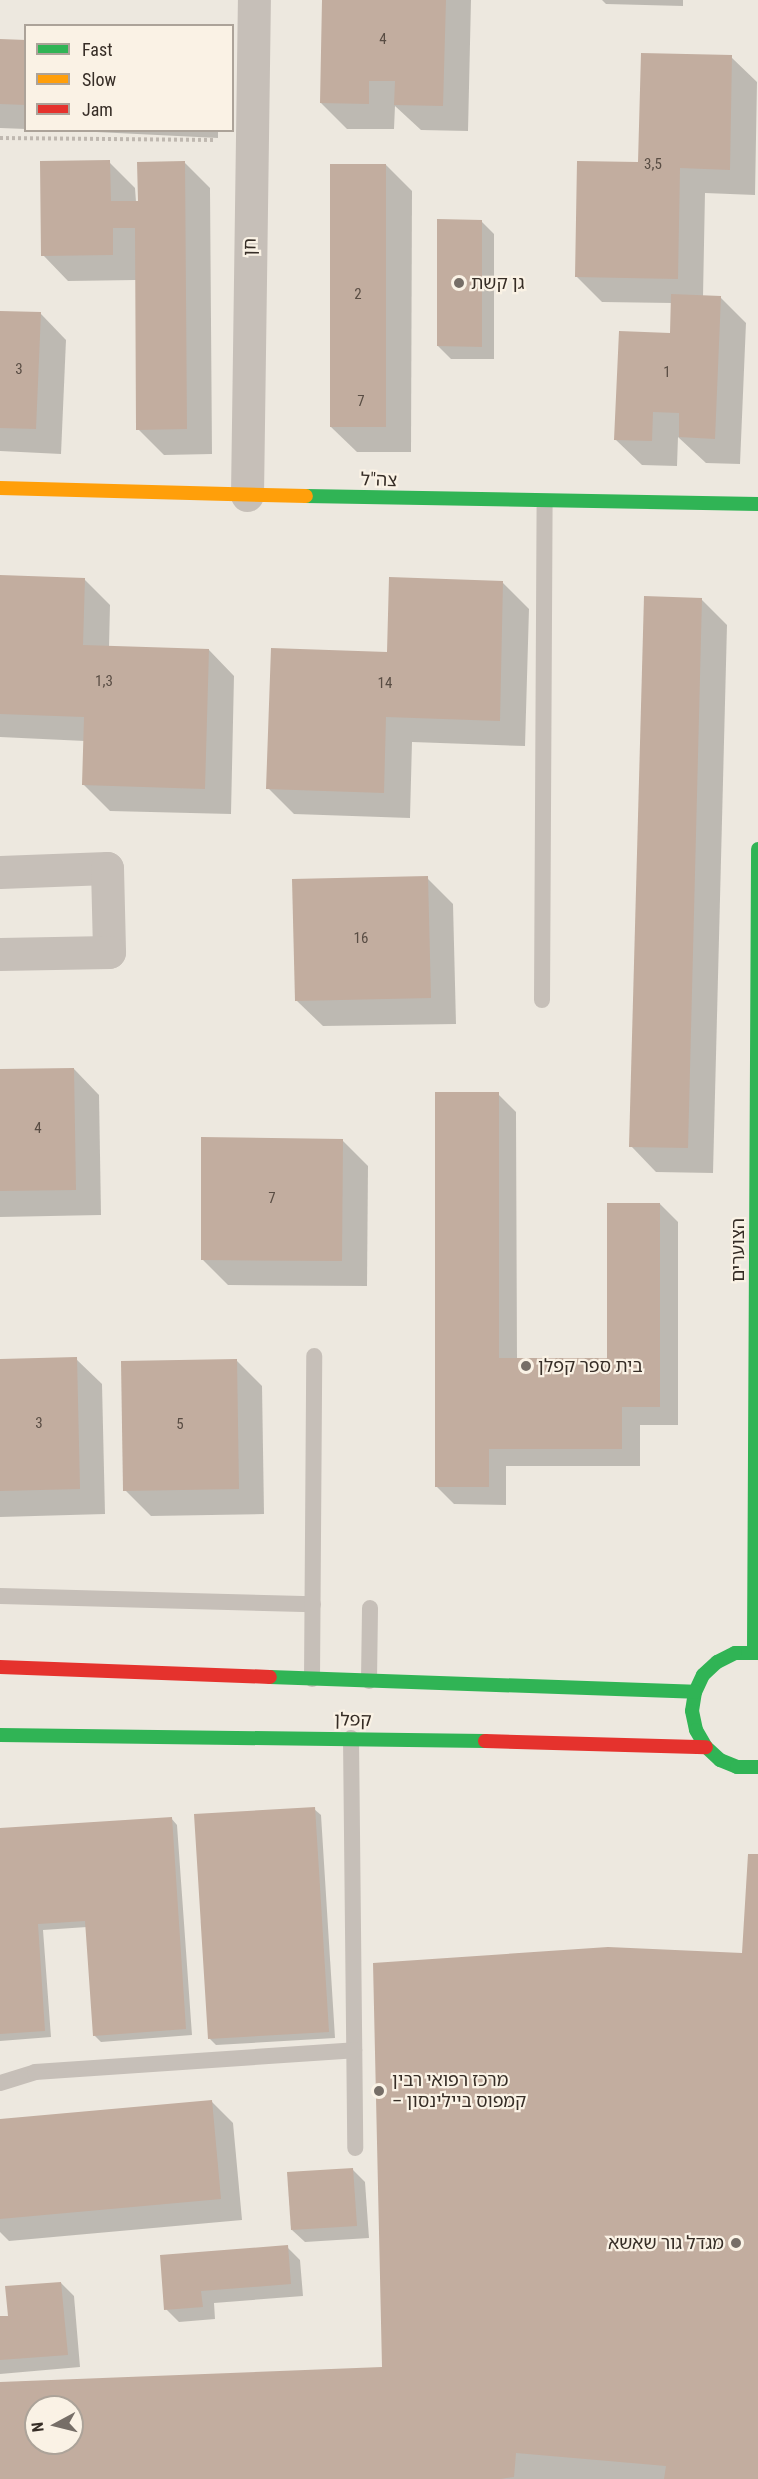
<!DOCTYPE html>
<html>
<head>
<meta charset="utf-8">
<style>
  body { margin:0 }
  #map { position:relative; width:758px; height:2479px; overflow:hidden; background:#ede8df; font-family:"Roboto Condensed","Noto Sans Hebrew",sans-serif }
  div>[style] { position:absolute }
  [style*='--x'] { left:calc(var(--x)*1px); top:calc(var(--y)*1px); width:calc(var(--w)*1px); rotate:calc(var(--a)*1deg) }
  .shadow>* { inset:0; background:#0003 }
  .building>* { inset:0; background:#c2ad9f }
  .path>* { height:4px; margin-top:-2px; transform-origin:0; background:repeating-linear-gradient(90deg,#bfb8b0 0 3px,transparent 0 6px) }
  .lane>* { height:16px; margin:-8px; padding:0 8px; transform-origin:8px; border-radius:8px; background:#c6bfb8 }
  .street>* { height:33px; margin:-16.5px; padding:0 16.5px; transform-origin:16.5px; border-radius:16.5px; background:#c6bfb8 }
  .fast>* { height:14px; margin:-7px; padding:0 7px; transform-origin:7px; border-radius:7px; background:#30b455 }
  .slow>* { height:14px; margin:-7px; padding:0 7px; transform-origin:7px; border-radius:7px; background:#ff9f0a }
  .jam>* { height:14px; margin:-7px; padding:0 7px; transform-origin:7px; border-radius:7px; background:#e5322d }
  .dots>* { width:16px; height:16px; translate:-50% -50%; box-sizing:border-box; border:3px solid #faf2e5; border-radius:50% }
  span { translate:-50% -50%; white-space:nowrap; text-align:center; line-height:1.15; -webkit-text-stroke:4.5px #faf2e5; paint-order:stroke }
  .number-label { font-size:15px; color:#594d44 }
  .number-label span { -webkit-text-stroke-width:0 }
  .street-label { font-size:18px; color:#362d26 }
  .poi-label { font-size:18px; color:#362d26 }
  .left { translate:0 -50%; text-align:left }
  .right { translate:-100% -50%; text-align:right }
  .legend { position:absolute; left:24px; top:24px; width:210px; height:108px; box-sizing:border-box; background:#faf2e5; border:2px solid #aca399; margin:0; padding:8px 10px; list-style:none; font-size:18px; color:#362d26 }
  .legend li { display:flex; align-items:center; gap:12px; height:30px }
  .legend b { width:30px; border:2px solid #aca399 }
  .north { position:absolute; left:24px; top:2395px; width:60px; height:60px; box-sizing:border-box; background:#faf2e5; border:2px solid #aca399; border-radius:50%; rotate:263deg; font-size:16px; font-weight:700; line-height:24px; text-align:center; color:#362d26 }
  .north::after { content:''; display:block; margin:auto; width:21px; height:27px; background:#766e67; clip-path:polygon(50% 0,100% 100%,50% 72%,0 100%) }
</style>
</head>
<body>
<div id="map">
  <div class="shadow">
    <i style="clip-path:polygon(323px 0,471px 0,468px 131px,421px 130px,395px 106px,394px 129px,347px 129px,321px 103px)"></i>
    <i style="clip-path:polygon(602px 0,683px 0,683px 6px,606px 4px)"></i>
    <i style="clip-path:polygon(0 40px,26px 41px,26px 129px,0 128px)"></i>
    <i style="clip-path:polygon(731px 57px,757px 82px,755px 195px,705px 193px,703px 297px,720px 297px,746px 323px,740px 464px,706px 463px,678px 437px,677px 466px,642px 465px,616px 440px,671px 334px,672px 303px,602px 302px,576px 276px,640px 163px)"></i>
    <i style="clip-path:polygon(56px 130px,218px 130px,218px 138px)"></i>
    <i style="clip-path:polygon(109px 162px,135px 188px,136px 202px,140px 202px,184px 162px,210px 188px,212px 454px,164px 455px,138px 429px,136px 280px,68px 281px,43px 255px)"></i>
    <i style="clip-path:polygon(386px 165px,412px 191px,411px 452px,357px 452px,331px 427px)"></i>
    <i style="clip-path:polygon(481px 221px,494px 234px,494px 359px,451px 359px,438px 346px)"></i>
    <i style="clip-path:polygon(0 312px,41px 314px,66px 340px,61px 454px,0 451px)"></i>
    <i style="clip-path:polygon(0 577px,84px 579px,110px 605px,109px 647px,209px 650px,234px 676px,231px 814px,110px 811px,84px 785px,85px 741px,0 737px)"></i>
    <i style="clip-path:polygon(503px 583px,529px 609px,525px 746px,412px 742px,410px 818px,294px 814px,268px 788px,388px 653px)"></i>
    <i style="clip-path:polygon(701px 599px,727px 625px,713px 1173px,656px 1172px,631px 1146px)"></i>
    <i style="clip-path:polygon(427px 878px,453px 904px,456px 1024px,323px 1026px,297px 1001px)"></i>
    <i style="clip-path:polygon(74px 1069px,99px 1095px,101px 1215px,0 1217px,0 1070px)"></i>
    <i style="clip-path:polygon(498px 1094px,516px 1112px,517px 1360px,608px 1360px,660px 1204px,678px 1222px,678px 1425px,640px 1425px,640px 1466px,506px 1466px,506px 1505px,454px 1504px,436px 1486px)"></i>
    <i style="clip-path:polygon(342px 1140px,368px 1166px,367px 1286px,228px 1285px,202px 1259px)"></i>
    <i style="clip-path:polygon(76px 1359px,102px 1384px,105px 1514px,0 1517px,0 1361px)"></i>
    <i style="clip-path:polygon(236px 1360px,262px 1386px,264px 1514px,151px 1516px,125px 1490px)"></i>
    <i style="clip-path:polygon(314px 1809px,321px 1815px,335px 2038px,216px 2045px,210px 2039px)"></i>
    <i style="clip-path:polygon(171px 1818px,177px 1825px,192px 2035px,101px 2042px,94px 2035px,87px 1927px,43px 1930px,51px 2037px,0 2041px,0 1830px)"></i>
    <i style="clip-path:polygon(evenodd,758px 1856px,758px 2479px,0 2479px,0 2384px,384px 2369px,743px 1954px,758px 1856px,36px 2407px,72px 2407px,72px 2443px,36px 2443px,36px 2407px)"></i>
    <i style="clip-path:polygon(211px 2101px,233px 2123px,242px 2220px,9px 2241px,0 2232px,0 2120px)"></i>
    <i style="clip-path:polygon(352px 2169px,365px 2182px,369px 2238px,305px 2242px,292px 2230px)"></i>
    <i style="clip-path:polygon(287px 2247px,300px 2260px,303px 2296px,214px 2303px,215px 2319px,179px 2322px,166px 2309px,162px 2256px)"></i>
    <i style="clip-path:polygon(61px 2283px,74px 2296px,80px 2367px,0 2374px,0 2318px,10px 2317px)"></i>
  </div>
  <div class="building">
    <i style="clip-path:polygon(322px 0,446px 0,443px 106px,394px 105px,395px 81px,369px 81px,369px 104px,320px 103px)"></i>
    <i style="clip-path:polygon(0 39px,26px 40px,26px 105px,0 104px)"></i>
    <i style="clip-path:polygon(641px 53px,732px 55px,730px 170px,680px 168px,678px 279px,575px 277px,577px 161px,638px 162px)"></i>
    <i style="clip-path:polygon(110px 160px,111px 201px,138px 201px,137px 162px,185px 161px,187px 429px,136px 430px,135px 228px,113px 228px,113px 255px,41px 256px,40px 161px)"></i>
    <i style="clip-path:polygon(330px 164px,386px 164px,386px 427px,330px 427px)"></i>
    <i style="clip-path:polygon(437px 219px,482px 220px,482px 347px,437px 346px)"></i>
    <i style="clip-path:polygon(671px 294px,721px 296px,715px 439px,679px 437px,679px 413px,653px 412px,652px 441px,614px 440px,619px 331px,670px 333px)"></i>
    <i style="clip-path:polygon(0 311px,41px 312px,36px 429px,0 428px)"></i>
    <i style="clip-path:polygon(0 575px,85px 578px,83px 645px,209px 649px,205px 789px,82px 785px,84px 717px,0 714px)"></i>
    <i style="clip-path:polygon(389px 577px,503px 581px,500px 721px,386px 717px,384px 793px,266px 789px,271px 648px,387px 652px)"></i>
    <i style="clip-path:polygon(644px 596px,702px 598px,688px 1148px,629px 1147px)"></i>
    <i style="clip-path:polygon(428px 876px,431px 998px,295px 1001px,292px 879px)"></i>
    <i style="clip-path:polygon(74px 1068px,76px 1190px,0 1191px,0 1069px)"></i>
    <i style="clip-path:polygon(435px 1092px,499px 1092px,499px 1358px,607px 1358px,607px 1203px,660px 1203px,660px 1407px,622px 1407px,622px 1449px,489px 1449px,489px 1487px,435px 1487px)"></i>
    <i style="clip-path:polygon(201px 1137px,343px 1139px,342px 1261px,201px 1260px)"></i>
    <i style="clip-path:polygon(77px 1357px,80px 1489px,0 1491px,0 1359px)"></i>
    <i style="clip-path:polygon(237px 1359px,239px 1489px,123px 1491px,121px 1361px)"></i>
    <i style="clip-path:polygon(315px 1807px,329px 2032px,208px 2039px,194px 1814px)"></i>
    <i style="clip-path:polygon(172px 1817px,186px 2029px,93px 2036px,85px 1921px,38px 1924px,45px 2031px,0 2034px,0 1828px)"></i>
    <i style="clip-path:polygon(evenodd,748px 1854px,758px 1854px,758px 2479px,664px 2479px,666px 2466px,516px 2453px,514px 2477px,500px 2479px,0 2479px,0 2382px,382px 2367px,373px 1963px,608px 1947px,742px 1953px,748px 1854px,36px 2407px,72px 2407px,72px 2443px,36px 2443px,36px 2407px)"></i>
    <i style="clip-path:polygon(212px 2100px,221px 2199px,0 2219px,0 2119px)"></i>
    <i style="clip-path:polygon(353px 2168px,357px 2226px,291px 2230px,287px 2172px)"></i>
    <i style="clip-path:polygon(288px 2245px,291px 2284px,201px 2291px,203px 2307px,164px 2310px,160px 2255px)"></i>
    <i style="clip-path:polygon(61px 2282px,68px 2355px,0 2360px,0 2316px,8px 2316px,5px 2286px)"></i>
  </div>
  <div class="path">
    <i style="--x:0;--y:138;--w:215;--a:0.5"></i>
  </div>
  <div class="lane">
    <i style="--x:542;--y:1000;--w:498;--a:-89.7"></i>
    <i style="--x:0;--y:1596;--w:313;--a:1.5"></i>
    <i style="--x:312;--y:1679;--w:323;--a:-89.6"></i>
    <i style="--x:369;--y:1681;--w:73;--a:-89.2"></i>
    <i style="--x:351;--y:1738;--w:410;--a:89.4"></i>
    <i style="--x:0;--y:2083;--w:37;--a:-17"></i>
    <i style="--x:35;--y:2072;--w:320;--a:-3.9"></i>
  </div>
  <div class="street">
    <i style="--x:247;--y:495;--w:495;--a:-89.2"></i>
    <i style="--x:0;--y:872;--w:107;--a:-2.1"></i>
    <i style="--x:107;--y:868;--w:84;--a:88.6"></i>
    <i style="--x:109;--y:952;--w:109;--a:178.9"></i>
  </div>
  <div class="fast">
    <i style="--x:306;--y:496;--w:452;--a:1"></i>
    <i style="--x:754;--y:1652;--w:803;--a:-89.71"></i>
    <i style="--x:758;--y:1653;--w:23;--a:180"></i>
    <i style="--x:735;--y:1653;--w:20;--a:153"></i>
    <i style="--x:717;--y:1662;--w:19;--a:137"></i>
    <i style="--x:703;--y:1675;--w:19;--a:115"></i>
    <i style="--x:695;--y:1692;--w:19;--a:99"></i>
    <i style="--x:692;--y:1711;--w:19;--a:78"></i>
    <i style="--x:696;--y:1730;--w:20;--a:60"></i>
    <i style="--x:706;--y:1747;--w:19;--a:43"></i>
    <i style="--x:720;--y:1760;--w:18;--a:22"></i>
    <i style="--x:737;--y:1767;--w:21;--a:0"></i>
    <i style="--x:270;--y:1677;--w:425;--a:2"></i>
    <i style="--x:0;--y:1735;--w:485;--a:0.7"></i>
  </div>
  <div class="slow">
    <i style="--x:0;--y:488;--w:306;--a:1.5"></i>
  </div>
  <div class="jam">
    <i style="--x:0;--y:1667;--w:270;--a:2.1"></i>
    <i style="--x:485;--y:1741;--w:221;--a:1.6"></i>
  </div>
  <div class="dots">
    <i style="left:459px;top:283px;background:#766e67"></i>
    <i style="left:526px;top:1366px;background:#766e67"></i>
    <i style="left:379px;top:2091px;background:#766e67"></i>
    <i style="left:736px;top:2243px;background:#766e67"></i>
  </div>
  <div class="number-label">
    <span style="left:383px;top:40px">4</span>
    <span style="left:653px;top:165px">3,5</span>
    <span style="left:358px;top:295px">2</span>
    <span style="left:19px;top:370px">3</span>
    <span style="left:667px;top:373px">1</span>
    <span style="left:361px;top:402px">7</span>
    <span style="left:104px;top:682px">1,3</span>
    <span style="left:385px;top:684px">14</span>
    <span style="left:361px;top:939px">16</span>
    <span style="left:38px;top:1129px">4</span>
    <span style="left:272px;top:1199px">7</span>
    <span style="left:39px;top:1424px">3</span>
    <span style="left:180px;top:1425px">5</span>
  </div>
  <div class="street-label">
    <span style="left:250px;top:247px;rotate:-89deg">חן</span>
    <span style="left:379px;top:480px;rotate:2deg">צה"ל</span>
    <span style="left:738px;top:1250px;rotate:-90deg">הצוערים</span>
    <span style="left:353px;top:1720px;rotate:1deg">קפלן</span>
  </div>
  <div class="poi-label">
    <span class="left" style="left:471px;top:283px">גן קשת</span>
    <span class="left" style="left:538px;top:1366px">בית ספר קפלן</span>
    <span class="left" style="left:392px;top:2091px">מרכז רפואי רבין<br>– קמפוס ביילינסון</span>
    <span class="right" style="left:724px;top:2243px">מגדל גור שאשא</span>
  </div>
  <ul class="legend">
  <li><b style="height:8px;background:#30b455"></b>Fast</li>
  <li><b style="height:8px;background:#ff9f0a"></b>Slow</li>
  <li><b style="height:8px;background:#e5322d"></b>Jam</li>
  </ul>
  <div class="north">N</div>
</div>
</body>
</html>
